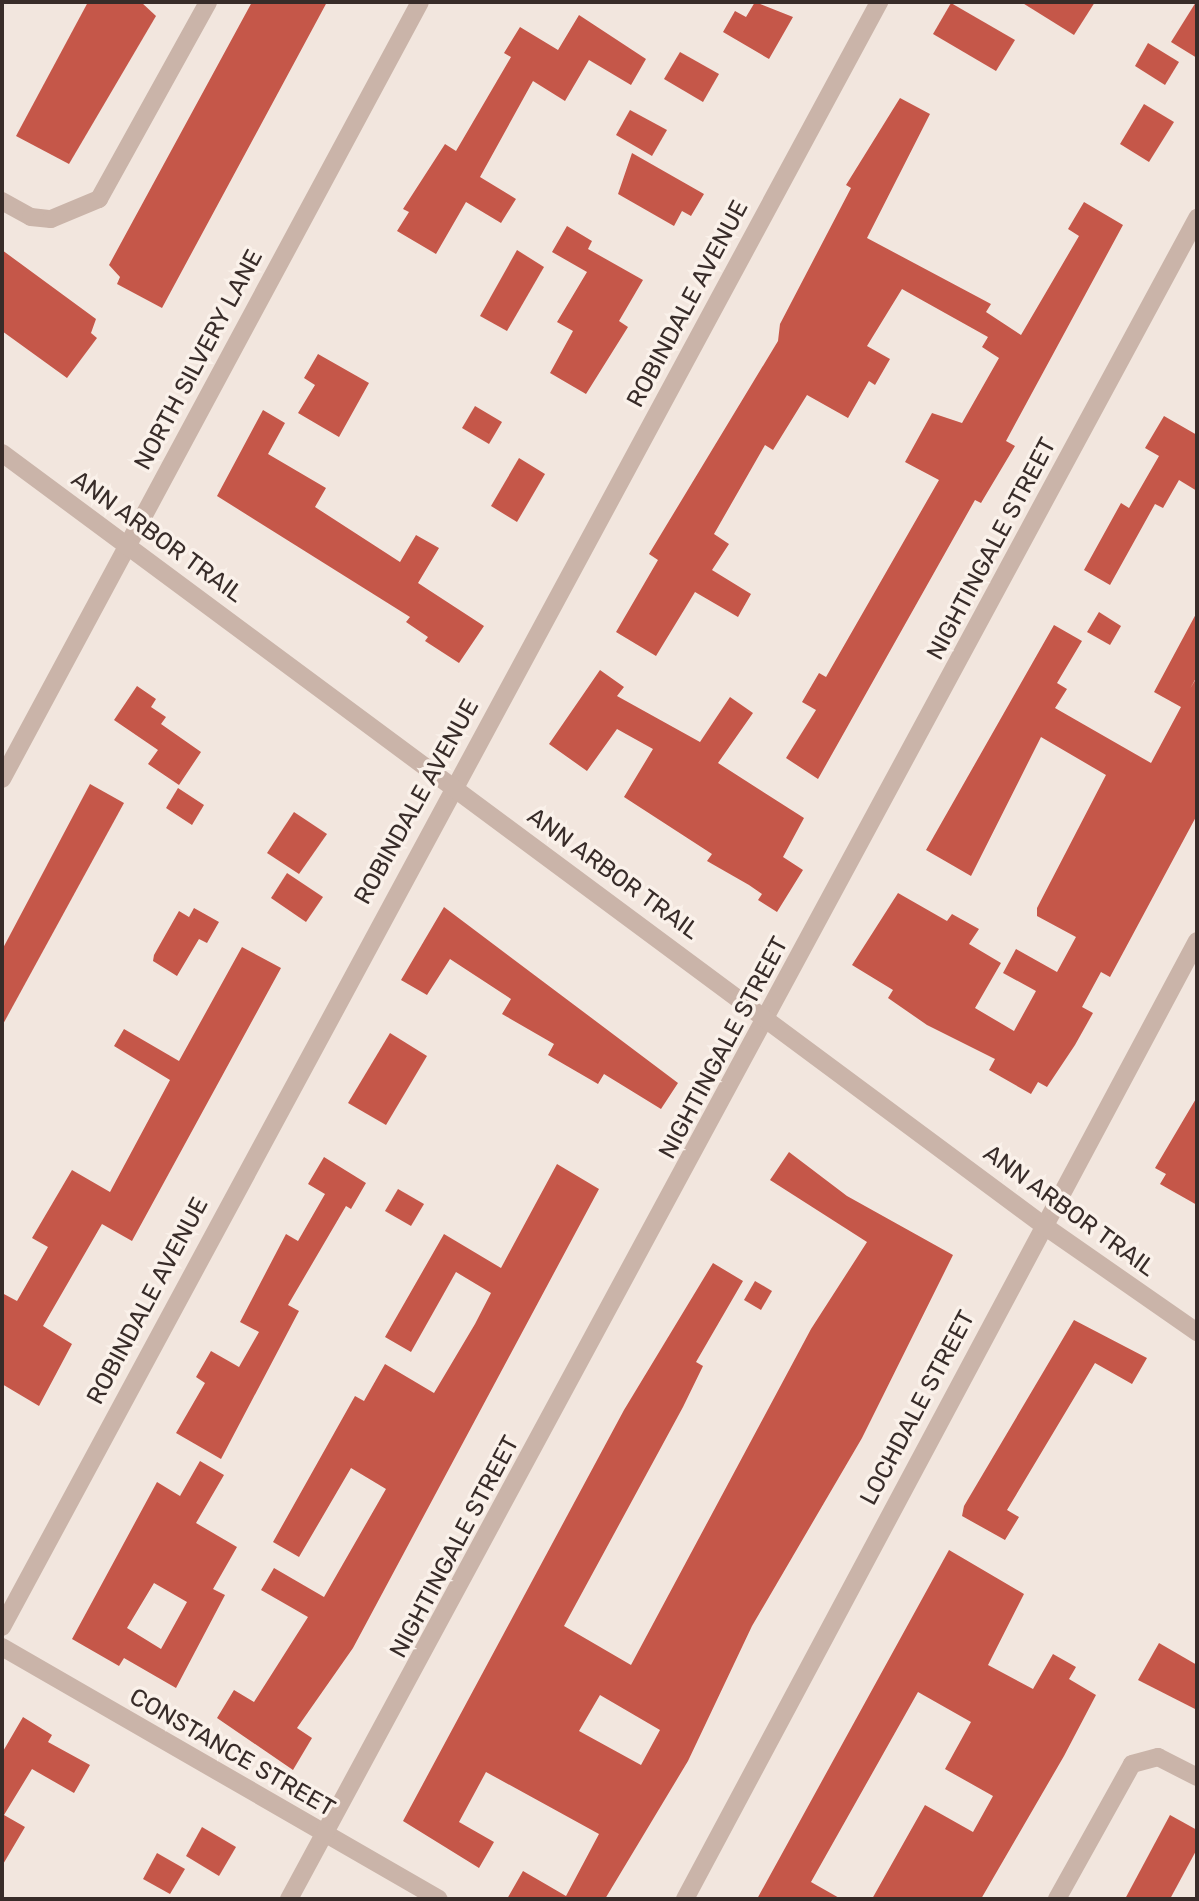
<!DOCTYPE html>
<html>
<head>
<meta charset="utf-8">
<style>
  body { margin:0 }
  #map { position:relative; width:1199px; height:1901px; overflow:hidden; background:#f2e6de; font-family:Rubik,sans-serif }
  div>[style] { position:absolute }
  [style*='--x'] { left:calc(var(--x)*1px); top:calc(var(--y)*1px); width:calc(var(--w)*1px); rotate:calc(var(--a)*1deg) }
  .building>* { inset:0; background:#c55749 }
  .minor>* { height:18px; margin:-9px; padding:0 9px; transform-origin:9px; border-radius:9px; background:#cab4a9 }
  .tertiary>* { height:18px; margin:-9px; padding:0 9px; transform-origin:9px; border-radius:9px; background:#cab4a9 }
  span { translate:-50% -50%; white-space:nowrap; text-align:center; line-height:1.15; -webkit-text-stroke:7px #faf1ea; paint-order:stroke }
  .street-label { font-size:24px; color:#382c29 }
  .frame { position:absolute; inset:0; border:4px solid #382c29; pointer-events:none }
</style>
</head>
<body>
<div id="map">
  <div class="building">
    <i style="clip-path:polygon(88px 2px,141px 2px,156px 16px,69px 164px,16px 136px)"></i>
    <i style="clip-path:polygon(252px 2px,327px 2px,162px 308px,117px 284px,120px 277px,109px 265px)"></i>
    <i style="clip-path:polygon(755px 2px,793px 17px,769px 59px,723px 32px,735px 11px,746px 17px)"></i>
    <i style="clip-path:polygon(1021px 2px,1095px 2px,1074px 35px)"></i>
    <i style="clip-path:polygon(1196px 2px,1197px 2px,1197px 58px,1171px 42px)"></i>
    <i style="clip-path:polygon(951px 3px,1015px 40px,996px 71px,933px 34px)"></i>
    <i style="clip-path:polygon(579px 15px,646px 59px,631px 85px,589px 60px,565px 101px,533px 81px,480px 177px,516px 199px,501px 223px,466px 202px,436px 254px,397px 231px,409px 212px,403px 209px,445px 144px,456px 151px,511px 57px,504px 53px,520px 27px,558px 50px)"></i>
    <i style="clip-path:polygon(1148px 43px,1179px 62px,1165px 85px,1135px 66px)"></i>
    <i style="clip-path:polygon(680px 52px,719px 74px,703px 102px,664px 79px)"></i>
    <i style="clip-path:polygon(900px 98px,930px 114px,867px 238px,991px 304px,986px 312px,1021px 335px,1079px 236px,1068px 229px,1084px 202px,1123px 225px,1006px 441px,1015px 446px,981px 503px,975px 500px,818px 779px,786px 758px,816px 710px,802px 702px,819px 673px,826px 677px,939px 480px,905px 462px,932px 413px,962px 423px,999px 358px,982px 347px,988px 337px,902px 289px,867px 346px,890px 359px,875px 385px,869px 381px,848px 418px,807px 395px,773px 450px,765px 445px,714px 534px,729px 544px,712px 570px,751px 594px,738px 617px,695px 592px,656px 656px,616px 632px,658px 560px,649px 554px,778px 341px,780px 324px,851px 188px,846px 185px)"></i>
    <i style="clip-path:polygon(1144px 104px,1174px 122px,1149px 162px,1120px 144px)"></i>
    <i style="clip-path:polygon(630px 110px,667px 130px,652px 156px,616px 135px)"></i>
    <i style="clip-path:polygon(632px 153px,704px 194px,691px 216px,682px 211px,674px 226px,618px 194px)"></i>
    <i style="clip-path:polygon(567px 226px,592px 241px,588px 249px,643px 280px,619px 321px,628px 327px,586px 394px,550px 373px,573px 331px,557px 322px,587px 272px,552px 252px)"></i>
    <i style="clip-path:polygon(2px 250px,96px 319px,91px 333px,97px 338px,67px 378px,2px 331px)"></i>
    <i style="clip-path:polygon(517px 250px,544px 267px,507px 331px,480px 316px)"></i>
    <i style="clip-path:polygon(318px 354px,369px 383px,339px 437px,298px 413px,315px 385px,304px 378px)"></i>
    <i style="clip-path:polygon(475px 406px,502px 422px,489px 444px,462px 428px)"></i>
    <i style="clip-path:polygon(263px 410px,285px 423px,268px 454px,326px 488px,315px 507px,400px 562px,416px 535px,439px 548px,418px 583px,484px 626px,459px 663px,425px 641px,428px 637px,406px 622px,410px 617px,217px 496px)"></i>
    <i style="clip-path:polygon(1164px 416px,1197px 435px,1197px 491px,1179px 480px,1163px 508px,1155px 504px,1110px 585px,1084px 570px,1121px 503px,1129px 508px,1159px 456px,1145px 448px)"></i>
    <i style="clip-path:polygon(519px 458px,545px 474px,517px 522px,491px 506px)"></i>
    <i style="clip-path:polygon(1099px 612px,1121px 626px,1110px 645px,1087px 632px)"></i>
    <i style="clip-path:polygon(1197px 612px,1197px 676px,1190px 689px,1197px 677px,1197px 815px,1110px 977px,1101px 972px,1082px 1007px,1093px 1013px,1075px 1045px,1047px 1087px,1038px 1082px,1031px 1094px,989px 1070px,995px 1059px,927px 1025px,888px 998px,893px 990px,852px 965px,898px 893px,947px 921px,952px 914px,979px 929px,969px 944px,1001px 963px,975px 1008px,1014px 1031px,1036px 991px,1003px 973px,1016px 949px,1057px 972px,1076px 937px,1037px 916px,1037px 908px,1106px 775px,1041px 737px,971px 876px,926px 850px,1054px 625px,1082px 641px,1057px 683px,1067px 689px,1055px 708px,1151px 763px,1181px 707px,1154px 692px)"></i>
    <i style="clip-path:polygon(600px 670px,624px 687px,617px 696px,700px 742px,730px 697px,753px 713px,718px 763px,804px 818px,783px 857px,803px 870px,777px 912px,758px 900px,762px 894px,749px 885px,707px 861px,712px 854px,624px 797px,653px 749px,617px 729px,587px 771px,549px 744px)"></i>
    <i style="clip-path:polygon(137px 686px,156px 699px,151px 707px,166px 717px,161px 724px,201px 752px,179px 785px,148px 764px,158px 750px,114px 720px)"></i>
    <i style="clip-path:polygon(90px 784px,124px 803px,2px 1026px,2px 950px)"></i>
    <i style="clip-path:polygon(178px 788px,204px 805px,192px 825px,166px 808px)"></i>
    <i style="clip-path:polygon(294px 812px,327px 834px,299px 874px,267px 853px)"></i>
    <i style="clip-path:polygon(287px 873px,323px 897px,306px 922px,271px 898px)"></i>
    <i style="clip-path:polygon(444px 907px,678px 1083px,661px 1109px,604px 1074px,598px 1084px,548px 1055px,554px 1044px,502px 1014px,511px 999px,450px 959px,427px 995px,401px 980px)"></i>
    <i style="clip-path:polygon(194px 908px,219px 922px,207px 943px,199px 939px,177px 976px,153px 961px,154px 955px,179px 911px,189px 917px)"></i>
    <i style="clip-path:polygon(242px 947px,281px 968px,132px 1241px,102px 1224px,43px 1326px,72px 1344px,39px 1406px,2px 1384px,2px 1293px,17px 1301px,48px 1247px,32px 1238px,72px 1170px,110px 1192px,170px 1080px,114px 1046px,124px 1029px,179px 1061px)"></i>
    <i style="clip-path:polygon(390px 1033px,427px 1056px,386px 1125px,348px 1103px)"></i>
    <i style="clip-path:polygon(1197px 1097px,1197px 1205px,1160px 1184px,1166px 1174px,1155px 1168px)"></i>
    <i style="clip-path:polygon(evenodd,789px 1152px,847px 1196px,953px 1255px,862px 1438px,752px 1626px,688px 1761px,605px 1899px,507px 1899px,523px 1871px,566px 1896px,599px 1834px,486px 1772px,459px 1822px,494px 1842px,479px 1868px,403px 1821px,624px 1410px,713px 1263px,743px 1281px,696px 1362px,703px 1366px,683px 1407px,564px 1626px,631px 1665px,811px 1329px,867px 1242px,770px 1180px,789px 1152px,600px 1695px,660px 1730px,641px 1765px,579px 1731px,600px 1695px)"></i>
    <i style="clip-path:polygon(324px 1157px,366px 1183px,351px 1209px,346px 1206px,288px 1305px,299px 1311px,221px 1459px,176px 1433px,205px 1383px,196px 1377px,211px 1351px,239px 1367px,259px 1332px,240px 1322px,286px 1234px,298px 1241px,325px 1194px,308px 1184px)"></i>
    <i style="clip-path:polygon(557px 1164px,599px 1189px,353px 1648px,297px 1728px,312px 1738px,293px 1770px,217px 1718px,234px 1690px,254px 1702px,308px 1617px,261px 1590px,274px 1568px,324px 1597px,386px 1489px,351px 1468px,299px 1557px,273px 1542px,355px 1396px,364px 1401px,385px 1364px,434px 1393px,475px 1324px,491px 1293px,456px 1272px,411px 1352px,385px 1337px,444px 1234px,501px 1268px)"></i>
    <i style="clip-path:polygon(398px 1189px,424px 1204px,411px 1226px,385px 1211px)"></i>
    <i style="clip-path:polygon(755px 1281px,772px 1291px,761px 1310px,744px 1300px)"></i>
    <i style="clip-path:polygon(1074px 1320px,1147px 1358px,1132px 1384px,1095px 1363px,1007px 1510px,1019px 1517px,1005px 1540px,962px 1516px,964px 1506px)"></i>
    <i style="clip-path:polygon(evenodd,200px 1461px,224px 1475px,196px 1523px,237px 1547px,213px 1589px,225px 1595px,176px 1688px,124px 1658px,119px 1666px,72px 1639px,157px 1482px,180px 1496px,200px 1461px,154px 1583px,187px 1602px,161px 1649px,127px 1628px,154px 1583px)"></i>
    <i style="clip-path:polygon(949px 1550px,1024px 1594px,988px 1665px,1033px 1689px,1053px 1654px,1076px 1667px,1069px 1679px,1096px 1695px,1064px 1756px,981px 1899px,872px 1899px,925px 1805px,973px 1832px,993px 1796px,945px 1769px,971px 1722px,918px 1692px,811px 1882px,841px 1899px,757px 1899px)"></i>
    <i style="clip-path:polygon(1159px 1643px,1197px 1665px,1197px 1710px,1138px 1680px)"></i>
    <i style="clip-path:polygon(23px 1717px,52px 1735px,48px 1742px,90px 1765px,74px 1793px,32px 1769px,4px 1815px,25px 1827px,2px 1866px,2px 1753px)"></i>
    <i style="clip-path:polygon(1170px 1815px,1197px 1830px,1197px 1849px,1170px 1899px,1125px 1899px)"></i>
    <i style="clip-path:polygon(202px 1827px,236px 1847px,219px 1876px,186px 1856px)"></i>
    <i style="clip-path:polygon(157px 1853px,185px 1869px,170px 1894px,143px 1879px)"></i>
  </div>
  <div class="minor">
    <i style="--x:2;--y:201;--w:33;--a:29"></i>
    <i style="--x:31;--y:217;--w:20;--a:6"></i>
    <i style="--x:51;--y:219;--w:52;--a:-22.6"></i>
    <i style="--x:99;--y:199;--w:225;--a:-61"></i>
    <i style="--x:2;--y:779;--w:882;--a:-61.72"></i>
    <i style="--x:2;--y:1627;--w:1847;--a:-61.64"></i>
    <i style="--x:2;--y:1647;--w:504;--a:29.97"></i>
    <i style="--x:289;--y:1899;--w:1911;--a:-61.62"></i>
    <i style="--x:685;--y:1899;--w:1086;--a:-61.88"></i>
    <i style="--x:1057;--y:1899;--w:154;--a:-60.9"></i>
    <i style="--x:1132;--y:1764;--w:27;--a:-15"></i>
    <i style="--x:1158;--y:1757;--w:44;--a:27.1"></i>
  </div>
  <div class="tertiary">
    <i style="--x:2;--y:453;--w:1296;--a:36.56"></i>
    <i style="--x:1043;--y:1225;--w:188;--a:34.8"></i>
  </div>
  <div class="street-label">
    <span style="left:688px;top:304px;rotate:-62deg">ROBINDALE AVENUE</span>
    <span style="left:199px;top:360px;rotate:-62deg">NORTH SILVERY LANE</span>
    <span style="left:157px;top:537px;rotate:36deg">ANN ARBOR TRAIL</span>
    <span style="left:992px;top:549px;rotate:-62deg">NIGHTINGALE STREET</span>
    <span style="left:417px;top:802px;rotate:-61deg">ROBINDALE AVENUE</span>
    <span style="left:613px;top:874px;rotate:36deg">ANN ARBOR TRAIL</span>
    <span style="left:724px;top:1048px;rotate:-62deg">NIGHTINGALE STREET</span>
    <span style="left:1069px;top:1211px;rotate:36deg">ANN ARBOR TRAIL</span>
    <span style="left:148px;top:1301px;rotate:-62deg">ROBINDALE AVENUE</span>
    <span style="left:918px;top:1408px;rotate:-62deg">LOCHDALE STREET</span>
    <span style="left:455px;top:1547px;rotate:-62deg">NIGHTINGALE STREET</span>
    <span style="left:232px;top:1753px;rotate:30deg">CONSTANCE STREET</span>
  </div>
  <div class="frame"></div>
</div>
</body>
</html>
